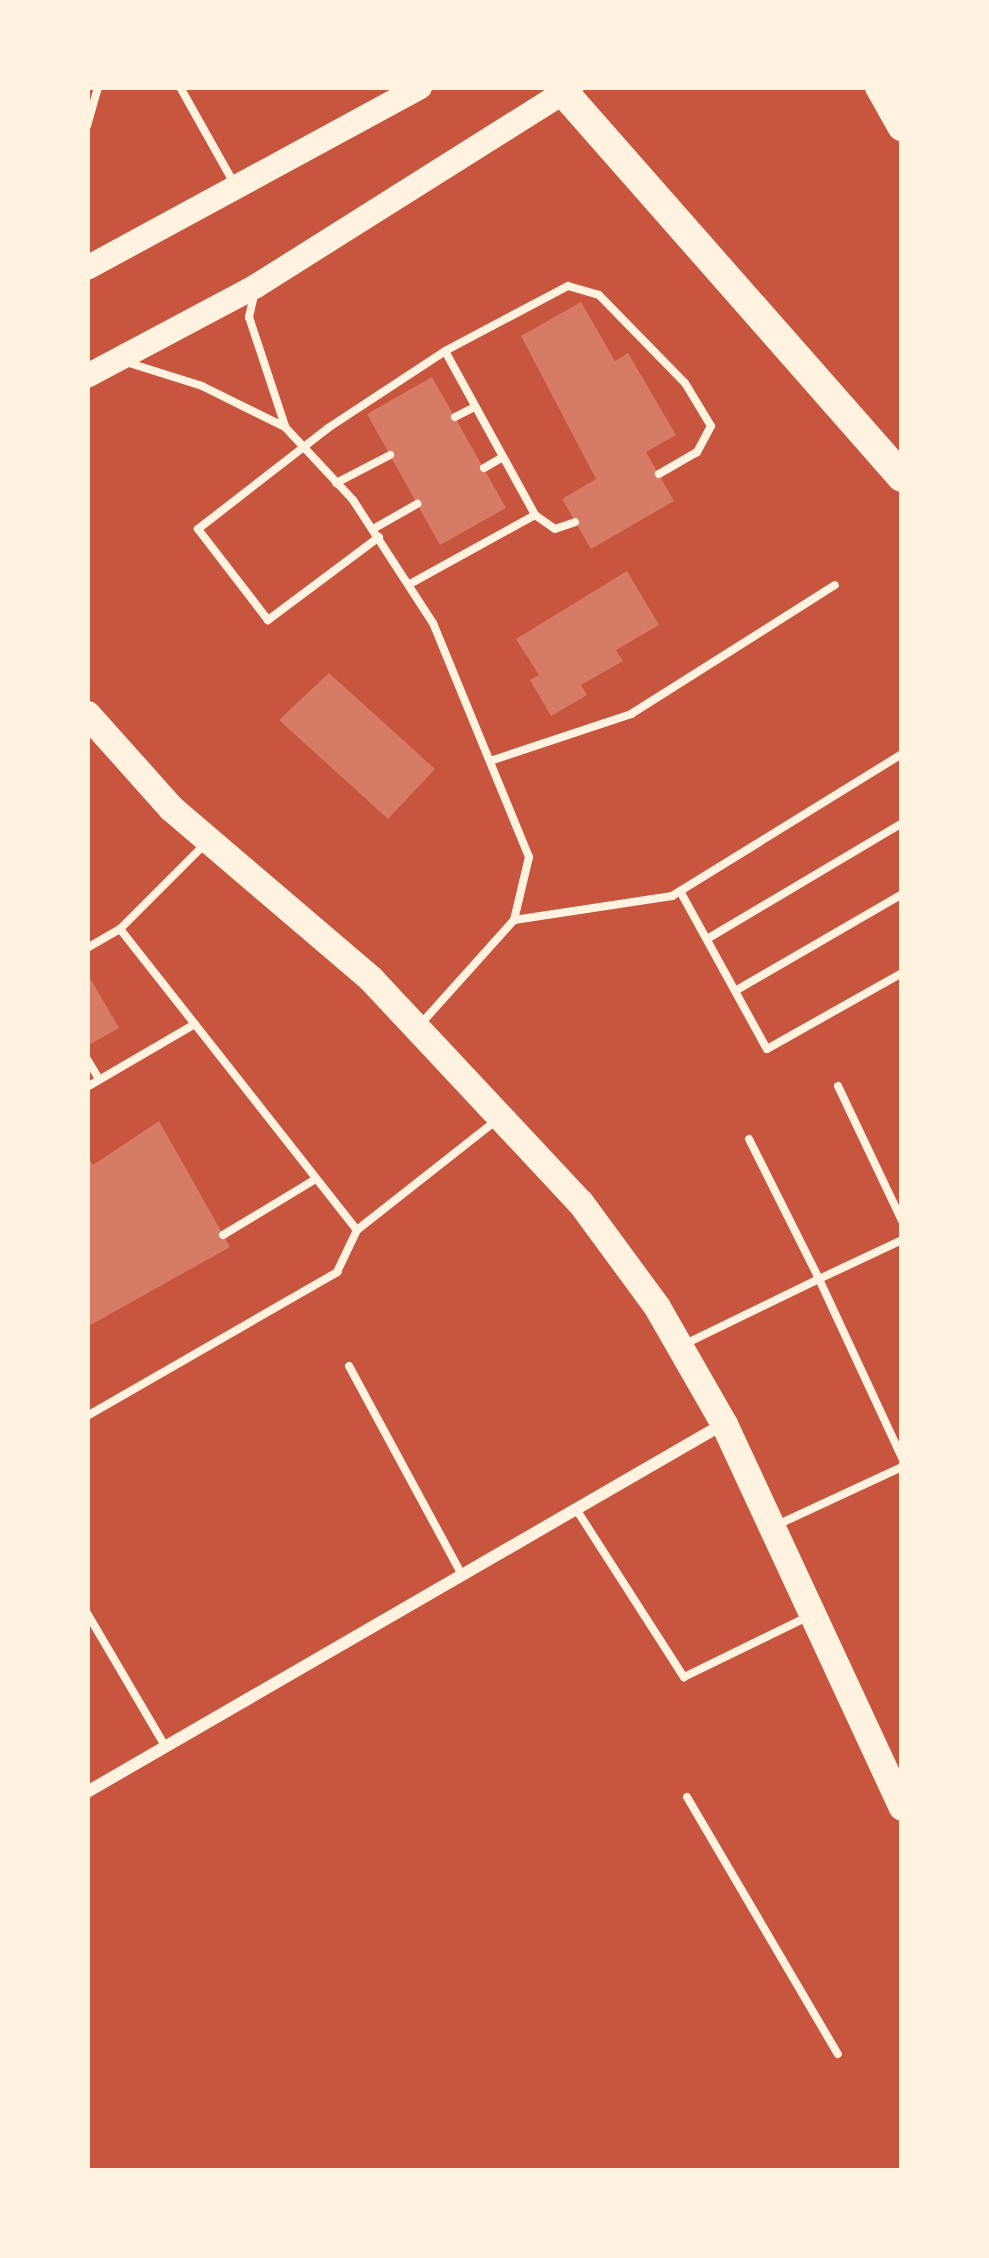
<!DOCTYPE html>
<html>
<head>
<meta charset="utf-8">
<style>
  body { margin:0 }
  #map { position:relative; width:989px; height:2258px; overflow:hidden; background:#c8553d; font-family:Georgia,serif }
  div>[style] { position:absolute }
  [style*='--x'] { left:calc(var(--x)*1px); top:calc(var(--y)*1px); width:calc(var(--w)*1px); rotate:calc(var(--a)*1deg) }
  .building>* { inset:0; background:#d67c66 }
  .service>* { height:8px; margin:-4px; padding:0 4px; transform-origin:4px; border-radius:4px; background:#fff3e0 }
  .minor>* { height:12px; margin:-6px; padding:0 6px; transform-origin:6px; border-radius:6px; background:#fff3e0 }
  .secondary>* { height:24px; margin:-12px; padding:0 12px; transform-origin:12px; border-radius:12px; background:#fff3e0 }
  .primary>* { height:27px; margin:-13.5px; padding:0 13.5px; transform-origin:13.5px; border-radius:13.5px; background:#fff3e0 }
  .motorway>* { height:30px; margin:-15px; padding:0 15px; transform-origin:15px; border-radius:15px; background:#fff3e0 }
  span { translate:-50% -50%; white-space:nowrap; text-align:center; line-height:1.15; -webkit-text-stroke:12px #fff3e0; paint-order:stroke }
  .frame { position:absolute; inset:0; border:90px solid #fff3e0; pointer-events:none }
</style>
</head>
<body>
<div id="map">
  <div class="building">
    <i style="clip-path:polygon(581px 302px,615px 361px,628px 353px,676px 435px,646px 452px,674px 501px,591px 549px,562px 499px,596px 479px,521px 336px)"></i>
    <i style="clip-path:polygon(432px 377px,506px 508px,440px 545px,367px 414px)"></i>
    <i style="clip-path:polygon(627px 571px,659px 625px,616px 650px,623px 661px,581px 685px,587px 695px,551px 716px,530px 680px,539px 675px,516px 639px)"></i>
    <i style="clip-path:polygon(329px 673px,435px 769px,388px 819px,279px 720px)"></i>
    <i style="clip-path:polygon(87px 973px,119px 1028px,87px 1046px)"></i>
    <i style="clip-path:polygon(159px 1121px,230px 1247px,87px 1327px,87px 1156px,93px 1165px)"></i>
  </div>
  <div class="service">
    <i style="--x:180;--y:87;--w:112;--a:60.7"></i>
    <i style="--x:87;--y:126;--w:41;--a:-74.2"></i>
    <i style="--x:255;--y:291;--w:27;--a:103"></i>
    <i style="--x:249;--y:317;--w:115;--a:71.7"></i>
    <i style="--x:445;--y:351;--w:139;--a:-27.9"></i>
    <i style="--x:568;--y:286;--w:32;--a:16"></i>
    <i style="--x:599;--y:295;--w:123;--a:45.7"></i>
    <i style="--x:685;--y:383;--w:50;--a:58.8"></i>
    <i style="--x:711;--y:426;--w:30;--a:118"></i>
    <i style="--x:697;--y:452;--w:44;--a:149.9"></i>
    <i style="--x:126;--y:362;--w:80;--a:17.5"></i>
    <i style="--x:202;--y:386;--w:93;--a:26.3"></i>
    <i style="--x:285;--y:427;--w:100;--a:47"></i>
    <i style="--x:353;--y:500;--w:147;--a:57"></i>
    <i style="--x:433;--y:623;--w:253;--a:67.7"></i>
    <i style="--x:529;--y:857;--w:65;--a:103.4"></i>
    <i style="--x:514;--y:920;--w:142;--a:131.9"></i>
    <i style="--x:455;--y:417;--w:22;--a:-27"></i>
    <i style="--x:484;--y:468;--w:22;--a:-30"></i>
    <i style="--x:336;--y:483;--w:61;--a:-27.4"></i>
    <i style="--x:535;--y:515;--w:24;--a:35"></i>
    <i style="--x:555;--y:529;--w:21;--a:-19"></i>
    <i style="--x:373;--y:529;--w:51;--a:-29.6"></i>
    <i style="--x:379;--y:537;--w:139;--a:143.2"></i>
    <i style="--x:268;--y:620;--w:115;--a:-127.6"></i>
    <i style="--x:198;--y:529;--w:165;--a:-37.8"></i>
    <i style="--x:328;--y:428;--w:140;--a:-33.3"></i>
    <i style="--x:445;--y:351;--w:187;--a:61.2"></i>
    <i style="--x:535;--y:515;--w:143;--a:151.1"></i>
    <i style="--x:490;--y:761;--w:149;--a:-18.4"></i>
    <i style="--x:631;--y:714;--w:241;--a:-32.3"></i>
    <i style="--x:680;--y:891;--w:180;--a:61.2"></i>
    <i style="--x:767;--y:1049;--w:155;--a:-29.4"></i>
    <i style="--x:514;--y:920;--w:160;--a:-8.6"></i>
    <i style="--x:672;--y:896;--w:270;--a:-31.7"></i>
    <i style="--x:120;--y:929;--w:383;--a:51.8"></i>
    <i style="--x:707;--y:939;--w:227;--a:-30.7"></i>
    <i style="--x:87;--y:948;--w:38;--a:-30"></i>
    <i style="--x:120;--y:929;--w:117;--a:-45"></i>
    <i style="--x:735;--y:991;--w:193;--a:-30.1"></i>
    <i style="--x:87;--y:1059;--w:23;--a:59"></i>
    <i style="--x:838;--y:1086;--w:149;--a:64.6"></i>
    <i style="--x:87;--y:1087;--w:125;--a:-30.3"></i>
    <i style="--x:749;--y:1139;--w:157;--a:63.4"></i>
    <i style="--x:819;--y:1279;--w:92;--a:-25.2"></i>
    <i style="--x:223;--y:1235;--w:109;--a:-31.1"></i>
    <i style="--x:685;--y:1344;--w:149;--a:-25.9"></i>
    <i style="--x:819;--y:1279;--w:197;--a:65.1"></i>
    <i style="--x:349;--y:1366;--w:238;--a:61.6"></i>
    <i style="--x:87;--y:1416;--w:289;--a:-29.9"></i>
    <i style="--x:337;--y:1272;--w:47;--a:-64.5"></i>
    <i style="--x:357;--y:1230;--w:178;--a:-38.2"></i>
    <i style="--x:576;--y:1509;--w:200;--a:57.3"></i>
    <i style="--x:684;--y:1677;--w:135;--a:-26"></i>
    <i style="--x:777;--y:1525;--w:138;--a:-24.9"></i>
    <i style="--x:87;--y:1613;--w:154;--a:59.6"></i>
    <i style="--x:687;--y:1797;--w:298;--a:59.6"></i>
  </div>
  <div class="minor">
    <i style="--x:87;--y:1792;--w:735;--a:-30.05"></i>
  </div>
  <div class="secondary">
    <i style="--x:87;--y:268;--w:379;--a:-28.5"></i>
    <i style="--x:87;--y:376;--w:191;--a:-28"></i>
    <i style="--x:256;--y:286;--w:373;--a:-32.2"></i>
  </div>
  <div class="primary">
    <i style="--x:87;--y:714;--w:126;--a:48.2"></i>
    <i style="--x:171;--y:808;--w:263;--a:40.5"></i>
    <i style="--x:371;--y:979;--w:306;--a:46.9"></i>
    <i style="--x:580;--y:1202;--w:130;--a:53.7"></i>
    <i style="--x:657;--y:1307;--w:135;--a:60.2"></i>
    <i style="--x:724;--y:1424;--w:422;--a:65.1"></i>
  </div>
  <div class="motorway">
    <i style="--x:559;--y:87;--w:519;--a:48.67"></i>
    <i style="--x:880;--y:87;--w:45;--a:60.6"></i>
  </div>
  <div class="frame"></div>
</div>
</body>
</html>
